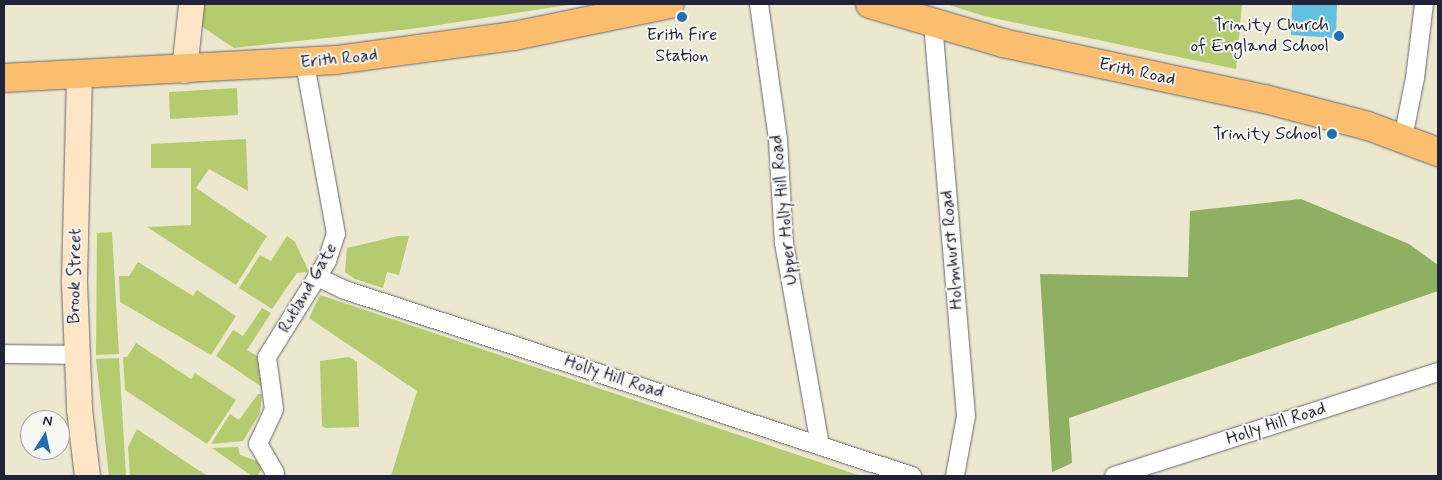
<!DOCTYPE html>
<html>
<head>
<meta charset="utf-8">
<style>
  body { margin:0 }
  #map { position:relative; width:1442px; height:480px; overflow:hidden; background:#ece8cf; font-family:Mynerve,sans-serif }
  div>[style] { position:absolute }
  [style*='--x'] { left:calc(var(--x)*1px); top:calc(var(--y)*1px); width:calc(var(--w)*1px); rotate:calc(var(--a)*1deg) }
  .green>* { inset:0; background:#b4cb70 }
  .forest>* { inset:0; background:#8faf62 }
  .water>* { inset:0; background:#64bfe1 }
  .roads { filter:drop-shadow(0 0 1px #69676f) drop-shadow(0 0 1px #69676f) }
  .street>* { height:18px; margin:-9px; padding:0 9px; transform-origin:9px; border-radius:9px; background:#fff }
  .secondary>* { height:25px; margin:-12.5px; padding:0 12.5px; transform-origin:12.5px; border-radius:12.5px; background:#fde5c5 }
  .primary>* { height:28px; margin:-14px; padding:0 14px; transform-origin:14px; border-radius:14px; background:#fabe6e }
  .dots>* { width:14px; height:14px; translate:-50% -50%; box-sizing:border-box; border:2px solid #f6f6f2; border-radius:50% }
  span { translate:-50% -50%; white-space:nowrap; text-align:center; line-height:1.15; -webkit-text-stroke:4px #f6f6f2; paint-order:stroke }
  .poi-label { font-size:18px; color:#22223b }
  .right { translate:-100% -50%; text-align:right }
  .street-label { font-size:18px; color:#22223b }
  .frame { position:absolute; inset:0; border:5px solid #22223b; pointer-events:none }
  .north { position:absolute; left:20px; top:410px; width:50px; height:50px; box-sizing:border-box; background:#f6f6f2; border:1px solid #a1a1a9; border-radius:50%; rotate:10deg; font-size:14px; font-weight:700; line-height:20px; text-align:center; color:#22223b }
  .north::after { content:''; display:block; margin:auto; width:18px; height:22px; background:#1f6fb2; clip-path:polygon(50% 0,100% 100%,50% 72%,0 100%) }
</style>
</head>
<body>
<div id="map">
  <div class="green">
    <i style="clip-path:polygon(203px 4px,574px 4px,419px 28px,234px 48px,201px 26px)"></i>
    <i style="clip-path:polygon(946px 4px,1242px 4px,1236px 69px,984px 16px)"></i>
    <i style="clip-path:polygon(237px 88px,238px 115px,170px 119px,169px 92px)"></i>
    <i style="clip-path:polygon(246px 139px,248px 191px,209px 169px,196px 188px,267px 236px,236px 285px,147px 227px,191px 225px,191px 168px,151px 168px,151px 144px)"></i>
    <i style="clip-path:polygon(112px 232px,119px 354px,96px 355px,97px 233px)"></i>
    <i style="clip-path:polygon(287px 236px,295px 242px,309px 272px,297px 273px,272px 309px,239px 288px,260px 255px,271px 261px)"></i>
    <i style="clip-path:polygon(398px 236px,409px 236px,399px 275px,387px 272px,383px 288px,355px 279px,345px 272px,347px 248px)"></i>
    <i style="clip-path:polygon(138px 262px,193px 296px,197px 290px,236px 316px,211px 355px,120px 302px,119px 276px,129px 276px)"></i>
    <i style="clip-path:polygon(320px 295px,861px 476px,391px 476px,417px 391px,309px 318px)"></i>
    <i style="clip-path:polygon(262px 308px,271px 313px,247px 350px,259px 357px,262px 387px,216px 356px,233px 330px,243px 336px)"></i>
    <i style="clip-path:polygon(136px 343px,191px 379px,195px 373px,236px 400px,207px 444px,125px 390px,123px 357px,127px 357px)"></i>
    <i style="clip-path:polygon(349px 357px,357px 362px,359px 427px,326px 428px,322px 426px,320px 361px)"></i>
    <i style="clip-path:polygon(119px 358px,126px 476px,109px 476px,96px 359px)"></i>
    <i style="clip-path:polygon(258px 394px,262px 394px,260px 413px,243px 441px,211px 444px,230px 414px,239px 420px)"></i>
    <i style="clip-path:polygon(137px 429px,192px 466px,208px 476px,130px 476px,128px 447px)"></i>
    <i style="clip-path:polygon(238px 447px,240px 455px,265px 464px,257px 476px,252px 476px,212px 448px)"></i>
  </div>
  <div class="forest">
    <i style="clip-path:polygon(1301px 199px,1409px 244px,1438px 265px,1438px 291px,1069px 418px,1072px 463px,1052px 472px,1040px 274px,1188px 277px,1190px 211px)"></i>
  </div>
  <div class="water">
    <i style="clip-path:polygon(1292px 4px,1337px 4px,1336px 38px,1291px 35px)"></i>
  </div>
  <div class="roads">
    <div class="street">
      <i style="--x:759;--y:4;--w:137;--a:82"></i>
      <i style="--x:778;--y:140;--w:103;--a:86.7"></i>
      <i style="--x:784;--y:243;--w:205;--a:79.9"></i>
      <i style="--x:933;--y:23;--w:394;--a:85.2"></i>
      <i style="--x:966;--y:416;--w:61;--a:100.4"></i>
      <i style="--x:1403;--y:138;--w:61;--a:-78.7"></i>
      <i style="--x:1415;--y:78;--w:75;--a:-83.1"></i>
      <i style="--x:317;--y:277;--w:31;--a:25"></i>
      <i style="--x:345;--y:290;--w:597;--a:18.16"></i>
      <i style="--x:4;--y:354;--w:71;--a:0.8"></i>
      <i style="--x:275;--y:473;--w:34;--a:-120"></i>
      <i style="--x:258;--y:444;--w:38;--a:-65"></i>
      <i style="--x:274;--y:409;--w:52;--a:-97.7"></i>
      <i style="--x:267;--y:357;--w:113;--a:-58"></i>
      <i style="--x:327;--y:261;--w:28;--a:-72"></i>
      <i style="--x:336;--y:234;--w:174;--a:-100.3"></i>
      <i style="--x:1114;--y:476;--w:340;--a:-17.8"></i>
    </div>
    <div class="secondary">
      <i style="--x:184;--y:70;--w:66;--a:-83.9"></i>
      <i style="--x:79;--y:75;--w:207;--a:91.4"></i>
      <i style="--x:74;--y:282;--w:127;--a:87.7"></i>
      <i style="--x:79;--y:409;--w:67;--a:83.2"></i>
    </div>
    <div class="primary">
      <i style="--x:870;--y:4;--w:139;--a:16.3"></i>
      <i style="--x:1003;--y:43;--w:268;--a:12.1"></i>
      <i style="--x:1265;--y:99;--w:106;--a:14.7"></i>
      <i style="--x:1368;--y:126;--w:75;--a:20.4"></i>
      <i style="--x:4;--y:78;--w:332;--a:-3.1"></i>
      <i style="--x:336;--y:60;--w:180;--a:-7.7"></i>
      <i style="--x:514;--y:36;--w:159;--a:-11.6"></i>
    </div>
  </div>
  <div class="dots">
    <i style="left:682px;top:17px;background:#1f6fb2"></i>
    <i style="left:1339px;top:36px;background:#1f6fb2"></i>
    <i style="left:1332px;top:134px;background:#1f6fb2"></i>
  </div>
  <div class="poi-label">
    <span class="right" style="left:1329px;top:36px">Trinity Church<br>of England School</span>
    <span style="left:682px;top:46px">Erith Fire<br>Station</span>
    <span class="right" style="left:1322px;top:134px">Trinity School</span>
  </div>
  <div class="street-label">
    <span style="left:339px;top:59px;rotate:-6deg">Erith Road</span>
    <span style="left:1137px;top:72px;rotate:12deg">Erith Road</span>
    <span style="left:784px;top:210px;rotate:-96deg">Upper Holly Hill Road</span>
    <span style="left:952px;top:250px;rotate:-95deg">Holmhurst Road</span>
    <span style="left:75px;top:276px;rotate:-89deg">Brook Street</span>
    <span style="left:308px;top:288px;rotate:-60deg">Rutland Gate</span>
    <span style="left:614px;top:377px;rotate:18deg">Holly Hill Road</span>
    <span style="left:1276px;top:424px;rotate:-18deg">Holly Hill Road</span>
  </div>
  <div class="frame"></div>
  <div class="north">N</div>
</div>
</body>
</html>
